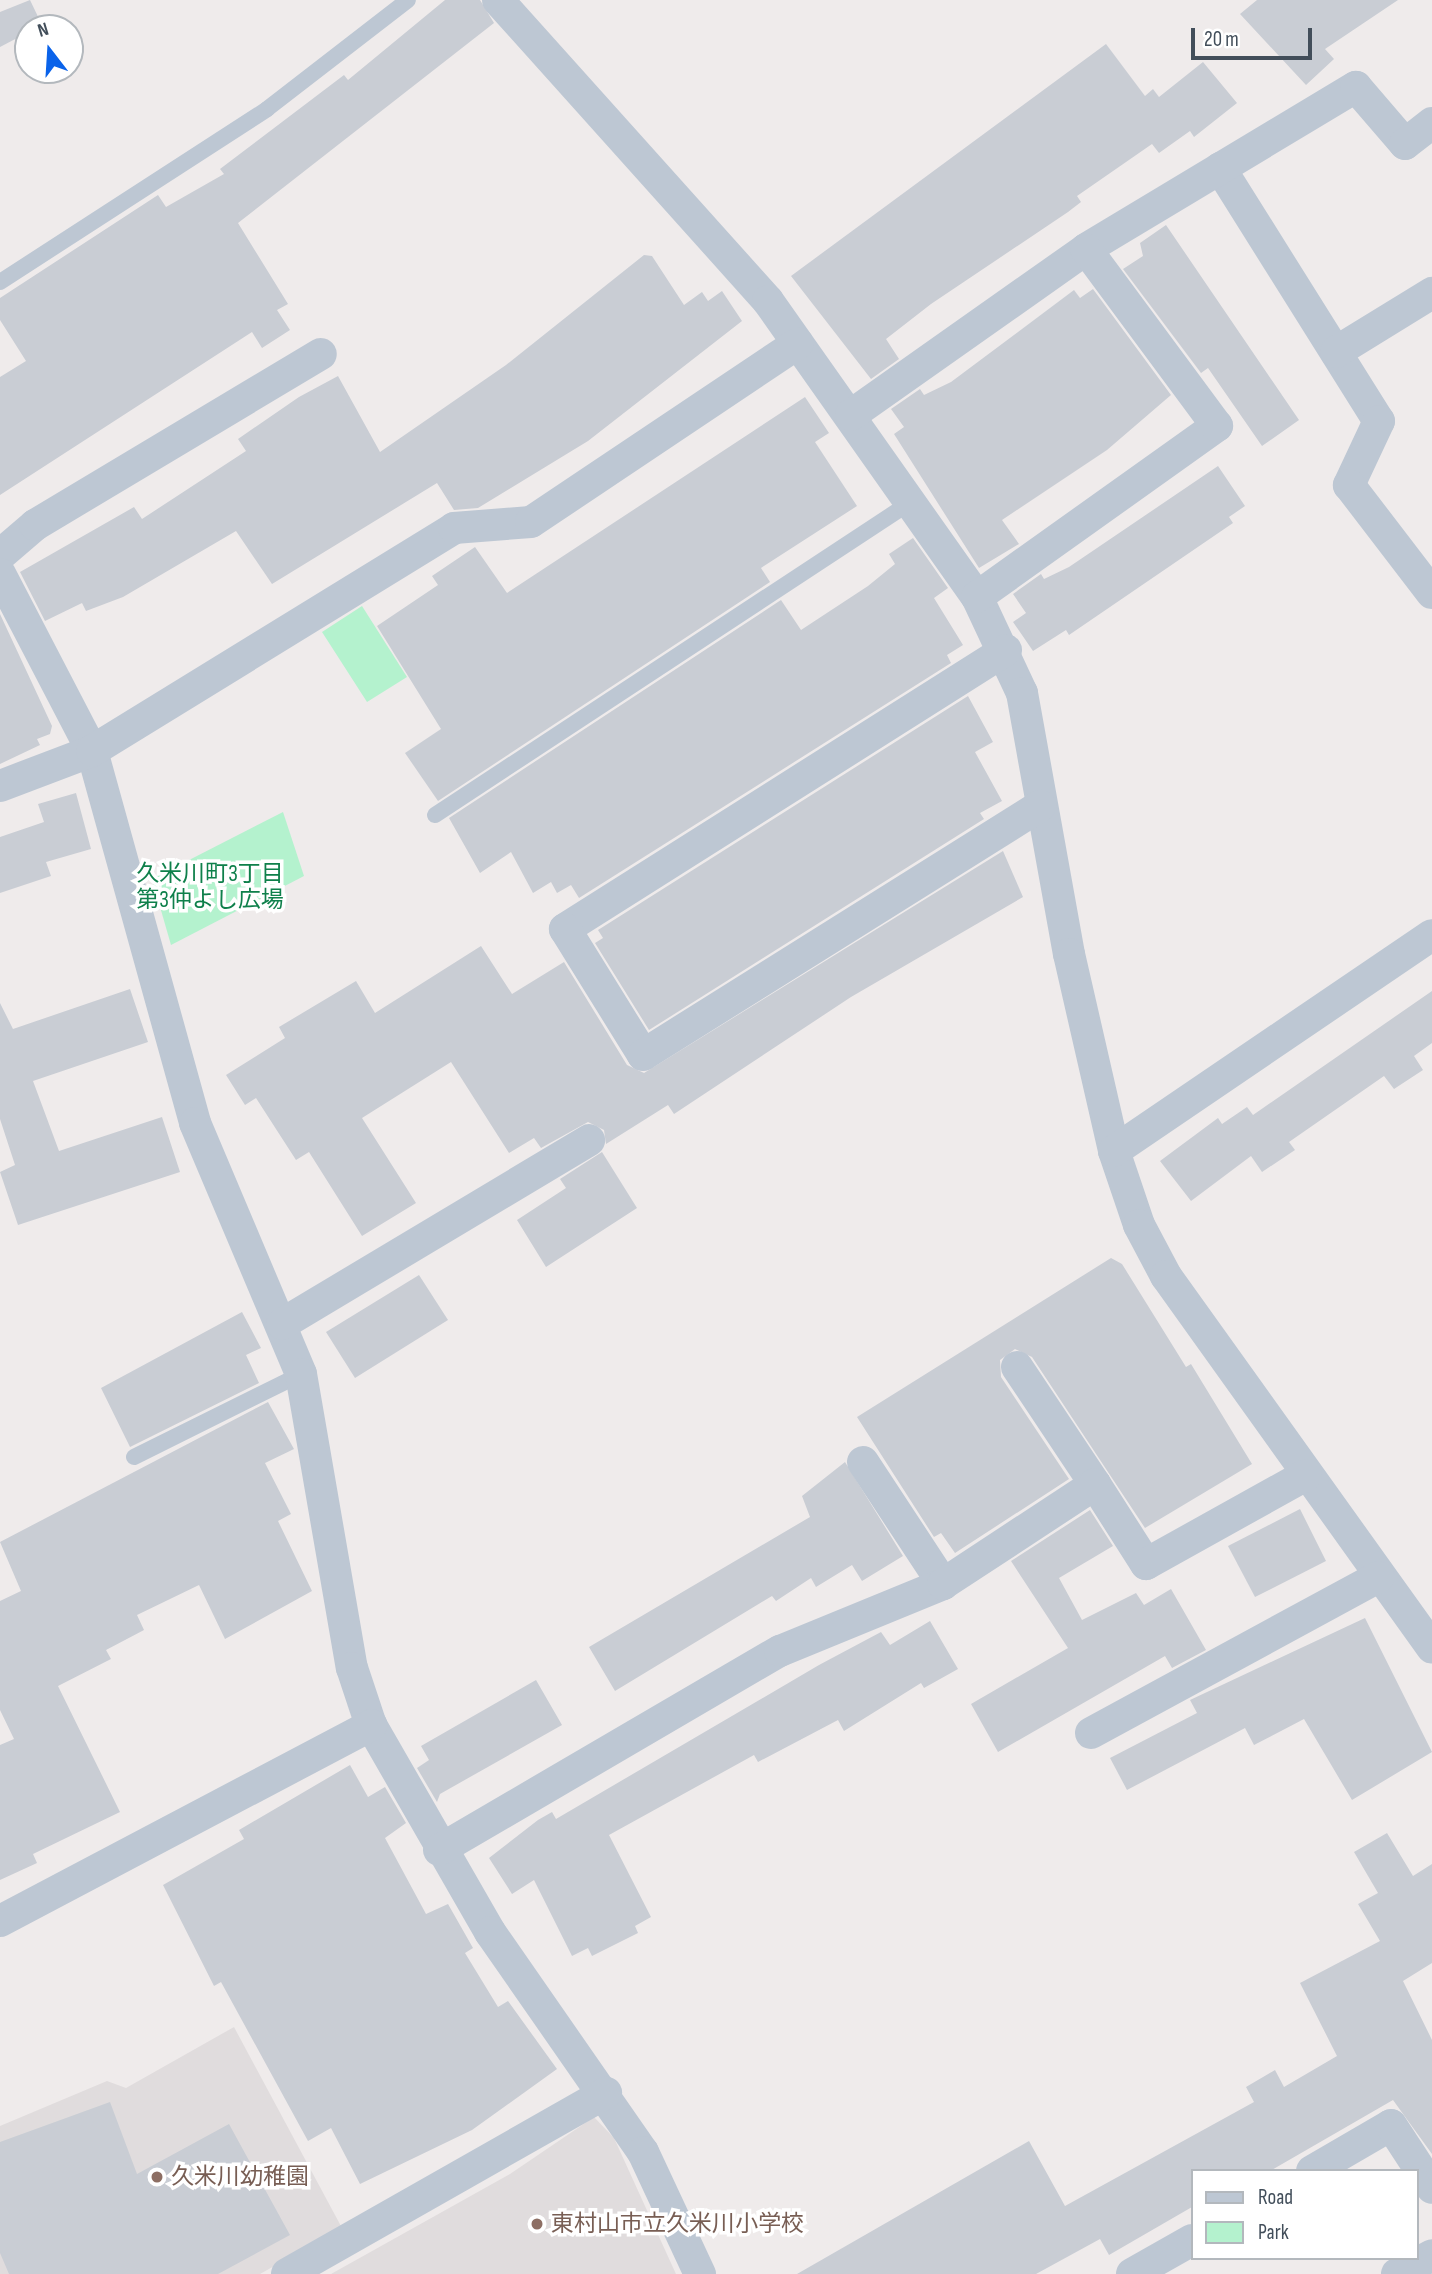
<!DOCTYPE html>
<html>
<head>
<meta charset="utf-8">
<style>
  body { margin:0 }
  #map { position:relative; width:1432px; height:2274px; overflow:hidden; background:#efebeb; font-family:"Sofia Sans Condensed","Noto Sans JP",sans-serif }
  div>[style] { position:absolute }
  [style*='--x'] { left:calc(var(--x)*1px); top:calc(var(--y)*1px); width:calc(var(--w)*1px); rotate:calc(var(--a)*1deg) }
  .education>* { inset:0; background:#e0dcdd }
  .green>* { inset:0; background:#b4f2ce }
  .building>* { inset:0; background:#c9cdd4 }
  .service>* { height:16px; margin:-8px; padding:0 8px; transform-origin:8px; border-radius:8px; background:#bdc7d3 }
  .minor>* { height:32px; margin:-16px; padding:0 16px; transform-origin:16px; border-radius:16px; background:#bdc7d3 }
  .dots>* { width:19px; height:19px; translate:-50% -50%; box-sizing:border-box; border:4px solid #fff; border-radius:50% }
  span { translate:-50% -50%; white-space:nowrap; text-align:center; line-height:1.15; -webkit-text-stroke:7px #fff; paint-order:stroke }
  .park-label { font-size:23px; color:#0f804b }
  .education-label { font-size:23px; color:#785e54 }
  .left { translate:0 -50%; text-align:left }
  .legend { position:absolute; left:1191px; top:2169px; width:228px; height:91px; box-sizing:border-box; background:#fff; border:2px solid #b3b8bd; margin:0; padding:9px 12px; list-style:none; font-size:21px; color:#424e5a }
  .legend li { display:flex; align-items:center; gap:14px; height:35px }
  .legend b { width:35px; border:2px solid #b3b8bd }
  .north { position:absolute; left:14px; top:14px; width:70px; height:70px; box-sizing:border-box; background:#fff; border:2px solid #b3b8bd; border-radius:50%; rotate:343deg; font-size:19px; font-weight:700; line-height:28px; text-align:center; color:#424e5a }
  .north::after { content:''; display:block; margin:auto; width:24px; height:32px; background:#0a63ea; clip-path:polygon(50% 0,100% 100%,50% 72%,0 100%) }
  .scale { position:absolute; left:1191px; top:28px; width:121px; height:32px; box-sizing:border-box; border:4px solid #424e5a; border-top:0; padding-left:9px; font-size:21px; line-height:24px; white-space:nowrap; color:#424e5a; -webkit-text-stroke:5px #fff; paint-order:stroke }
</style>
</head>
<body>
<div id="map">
  <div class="education">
    <i style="clip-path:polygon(234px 2027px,342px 2228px,260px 2274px,0 2274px,0 2126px,107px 2081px,126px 2088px)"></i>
    <i style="clip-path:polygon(594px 2117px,614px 2138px,676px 2274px,331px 2274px,510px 2174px)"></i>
  </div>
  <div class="green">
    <i style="clip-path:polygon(362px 606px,407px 677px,367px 702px,322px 632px)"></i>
    <i style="clip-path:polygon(283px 812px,304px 876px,171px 945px,152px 879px)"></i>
  </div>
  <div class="building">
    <i style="clip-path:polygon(30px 0,42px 25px,0 47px,0 12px)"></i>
    <i style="clip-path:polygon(445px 0,480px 0,494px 23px,238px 223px,288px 304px,277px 310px,290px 330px,262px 348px,252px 332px,0 495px,0 377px,26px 361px,0 320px,0 298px,158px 195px,166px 207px,224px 174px,220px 169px,344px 75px,348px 80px)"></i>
    <i style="clip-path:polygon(1257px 0,1398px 0,1325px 49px,1334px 59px,1306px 85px,1240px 14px)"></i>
    <i style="clip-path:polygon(1106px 44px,1145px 96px,1153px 89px,1159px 97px,1203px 62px,1237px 103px,1194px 137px,1190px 131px,1159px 153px,1152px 144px,1077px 196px,1081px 202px,1068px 212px,931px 304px,886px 339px,899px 359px,871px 379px,791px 276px)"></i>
    <i style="clip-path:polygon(1166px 225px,1299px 420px,1262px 446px,1208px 368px,1201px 373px,1123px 269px,1143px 256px,1140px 243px)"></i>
    <i style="clip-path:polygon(644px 255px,652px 256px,684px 305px,702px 292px,708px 301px,722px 291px,742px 321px,588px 441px,478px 508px,454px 510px,437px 483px,272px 584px,236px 531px,123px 597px,86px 611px,82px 603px,45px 621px,20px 572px,134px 507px,142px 519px,246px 451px,238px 439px,299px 397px,338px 376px,380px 452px,506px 365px)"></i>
    <i style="clip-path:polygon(1093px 289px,1171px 395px,1107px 450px,1002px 520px,1019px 544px,979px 568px,894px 434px,904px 427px,891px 409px,920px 389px,924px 395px,951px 382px,1074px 290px,1080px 298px)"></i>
    <i style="clip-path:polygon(805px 397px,829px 433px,815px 442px,857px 506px,761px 568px,770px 582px,438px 801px,405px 753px,441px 729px,377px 626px,438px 585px,432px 576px,475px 547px,507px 593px)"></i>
    <i style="clip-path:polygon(1218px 466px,1245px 506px,1229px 517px,1233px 523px,1069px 635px,1066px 630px,1033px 651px,1013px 622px,1026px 613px,1013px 594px,1041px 574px,1044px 579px,1069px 567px)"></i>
    <i style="clip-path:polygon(913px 538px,948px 588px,934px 598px,963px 645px,947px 655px,951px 663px,579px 898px,571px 885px,557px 893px,551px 882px,533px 893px,511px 852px,480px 873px,449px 818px,781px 600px,801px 630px,868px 586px,895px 564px,889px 554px)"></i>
    <i style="clip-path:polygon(0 614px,52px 726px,50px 734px,37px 739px,40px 745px,0 764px)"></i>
    <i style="clip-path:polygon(968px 696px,993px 742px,975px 752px,1002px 801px,980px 813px,984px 819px,649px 1030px,595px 943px,603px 938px,598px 930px)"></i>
    <i style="clip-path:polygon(76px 793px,91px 849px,46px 862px,51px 876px,0 893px,0 837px,44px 822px,38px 804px)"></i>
    <i style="clip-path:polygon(1003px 851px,1023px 897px,851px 997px,674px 1114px,668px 1105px,606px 1144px,604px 1130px,588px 1122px,541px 1148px,534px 1138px,509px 1153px,451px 1062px,362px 1118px,416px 1203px,362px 1236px,309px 1152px,296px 1160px,256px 1098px,245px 1105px,226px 1075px,285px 1038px,279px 1027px,356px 981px,375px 1013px,481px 946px,512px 994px,564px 962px,627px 1065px,644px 1073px)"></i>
    <i style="clip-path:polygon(130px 989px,148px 1042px,33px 1081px,59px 1151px,162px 1117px,180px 1172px,18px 1225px,0 1172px,15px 1165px,0 1119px,0 1003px,13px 1029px)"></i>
    <i style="clip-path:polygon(1432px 991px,1432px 1043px,1414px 1056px,1423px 1070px,1394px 1089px,1384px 1076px,1289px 1142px,1295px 1150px,1262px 1172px,1251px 1156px,1191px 1201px,1160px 1161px,1218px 1118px,1222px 1124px,1247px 1107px,1253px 1115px)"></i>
    <i style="clip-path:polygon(602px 1152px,637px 1208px,546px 1267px,517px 1220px,566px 1188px,560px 1179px)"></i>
    <i style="clip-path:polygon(1111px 1258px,1122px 1264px,1186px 1367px,1191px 1364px,1252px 1464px,1145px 1528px,1032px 1357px,1015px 1349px,1000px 1360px,1001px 1377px,1069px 1479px,955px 1553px,941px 1533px,934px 1537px,857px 1417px)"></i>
    <i style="clip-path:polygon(419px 1275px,448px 1320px,355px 1378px,326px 1332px)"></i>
    <i style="clip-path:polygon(242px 1312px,261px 1348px,246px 1355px,259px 1383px,130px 1447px,101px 1388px)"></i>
    <i style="clip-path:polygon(268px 1402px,294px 1449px,265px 1463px,291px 1514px,278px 1521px,312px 1591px,225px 1639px,199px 1585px,137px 1615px,144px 1630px,106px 1650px,111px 1659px,58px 1686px,120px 1812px,33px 1854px,37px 1863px,0 1880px,0 1745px,14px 1739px,0 1710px,0 1601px,21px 1591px,0 1542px)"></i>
    <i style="clip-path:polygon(845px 1462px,903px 1556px,862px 1581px,852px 1565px,816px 1587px,811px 1578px,776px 1601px,772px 1596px,615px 1691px,589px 1647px,810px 1517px,802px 1496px)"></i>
    <i style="clip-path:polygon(1300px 1509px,1326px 1561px,1255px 1597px,1228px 1546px)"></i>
    <i style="clip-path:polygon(1090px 1510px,1113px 1546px,1059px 1578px,1082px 1620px,1136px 1593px,1144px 1605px,1171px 1589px,1206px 1650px,1172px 1668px,1165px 1656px,998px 1752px,971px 1704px,1068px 1648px,1011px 1561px)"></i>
    <i style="clip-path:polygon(1365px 1618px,1432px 1752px,1352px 1800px,1304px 1719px,1254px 1745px,1245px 1728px,1127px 1790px,1110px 1758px,1197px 1713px,1190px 1700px)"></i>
    <i style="clip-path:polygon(930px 1621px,958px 1669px,924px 1688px,921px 1683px,844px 1731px,838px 1720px,758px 1762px,754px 1755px,609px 1835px,651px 1917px,635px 1926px,638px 1933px,592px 1956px,588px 1948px,572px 1956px,534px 1880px,512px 1894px,489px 1858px,538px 1820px,552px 1812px,556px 1819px,819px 1665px,881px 1632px,890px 1645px)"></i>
    <i style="clip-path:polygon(536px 1680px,562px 1725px,440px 1794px,437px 1802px,417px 1768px,429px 1760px,421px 1746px)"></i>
    <i style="clip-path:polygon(350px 1765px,368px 1797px,385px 1787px,406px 1823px,385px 1838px,426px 1914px,448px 1904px,473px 1948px,465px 1953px,498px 2007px,508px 2001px,557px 2069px,472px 2130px,360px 2184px,331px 2128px,308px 2141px,221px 1982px,214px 1986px,163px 1885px,244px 1839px,239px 1830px)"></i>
    <i style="clip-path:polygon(1387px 1833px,1413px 1876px,1432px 1864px,1432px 1963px,1403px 1981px,1432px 2040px,1432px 2154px,1393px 2100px,1270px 2171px,1192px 2171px,1192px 2207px,1109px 2255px,1100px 2239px,1036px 2274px,797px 2274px,1029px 2141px,1065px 2206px,1254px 2102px,1246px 2087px,1275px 2070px,1284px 2087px,1337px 2056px,1300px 1983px,1380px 1941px,1358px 1904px,1378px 1893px,1354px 1852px)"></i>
    <i style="clip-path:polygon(110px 2102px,137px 2174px,229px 2124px,290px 2235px,218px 2274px,9px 2274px,0 2253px,0 2142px)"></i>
  </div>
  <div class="service">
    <i style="--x:0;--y:282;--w:318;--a:-32.9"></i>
    <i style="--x:267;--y:109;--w:178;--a:-37.7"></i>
    <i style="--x:435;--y:815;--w:570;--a:-33.33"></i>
    <i style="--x:134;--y:1457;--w:186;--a:-26.4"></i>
  </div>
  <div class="minor">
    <i style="--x:498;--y:0;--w:404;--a:48.1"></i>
    <i style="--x:768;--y:301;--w:362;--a:54.8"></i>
    <i style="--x:977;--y:597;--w:106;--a:64.9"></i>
    <i style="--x:1022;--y:693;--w:265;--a:79.8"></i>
    <i style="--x:1069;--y:954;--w:202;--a:77.1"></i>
    <i style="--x:1114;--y:1151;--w:78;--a:71.3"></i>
    <i style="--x:1139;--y:1225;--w:58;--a:62.1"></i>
    <i style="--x:1166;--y:1276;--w:457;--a:54.4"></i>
    <i style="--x:1220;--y:168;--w:299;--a:57.9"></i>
    <i style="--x:1379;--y:421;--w:71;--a:115.1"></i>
    <i style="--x:1349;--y:485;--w:136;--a:52.5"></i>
    <i style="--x:1336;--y:352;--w:113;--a:-31.6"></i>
    <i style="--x:851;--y:415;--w:288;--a:-35.2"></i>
    <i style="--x:1086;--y:249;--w:315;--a:-31"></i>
    <i style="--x:1356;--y:87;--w:75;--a:49.3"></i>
    <i style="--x:1405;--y:144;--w:34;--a:-38"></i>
    <i style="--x:0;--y:555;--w:46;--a:-40.6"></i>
    <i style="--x:35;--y:525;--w:333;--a:-30.9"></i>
    <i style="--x:0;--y:574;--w:199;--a:62.5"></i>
    <i style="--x:92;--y:751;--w:386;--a:74.5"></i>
    <i style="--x:195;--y:1123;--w:272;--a:67.1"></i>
    <i style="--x:301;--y:1374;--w:298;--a:80.2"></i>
    <i style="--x:352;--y:1668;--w:60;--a:71.6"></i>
    <i style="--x:371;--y:1725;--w:239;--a:60.1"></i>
    <i style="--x:490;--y:1932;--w:268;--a:55.2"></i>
    <i style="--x:643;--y:2152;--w:135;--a:65"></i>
    <i style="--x:977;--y:597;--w:295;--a:-35.5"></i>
    <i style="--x:1217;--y:426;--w:220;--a:-126.5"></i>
    <i style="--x:1006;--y:650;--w:522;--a:147.68"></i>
    <i style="--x:565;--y:929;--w:148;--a:58.2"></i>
    <i style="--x:643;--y:1055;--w:469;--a:-32.1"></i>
    <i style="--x:0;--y:786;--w:98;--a:-20.8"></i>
    <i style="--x:92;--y:751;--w:425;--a:-31.6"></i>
    <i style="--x:454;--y:528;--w:77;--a:-4.5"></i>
    <i style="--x:531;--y:522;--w:321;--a:-33.8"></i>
    <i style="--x:1114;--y:1151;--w:384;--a:-34.2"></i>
    <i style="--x:282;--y:1324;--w:358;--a:-30.9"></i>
    <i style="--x:1017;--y:1367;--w:141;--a:56.3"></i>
    <i style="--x:863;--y:1462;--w:146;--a:56.7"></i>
    <i style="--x:1091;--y:1733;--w:327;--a:-28.5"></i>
    <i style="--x:439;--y:1850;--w:395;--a:-30.3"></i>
    <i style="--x:780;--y:1651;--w:176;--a:-22.3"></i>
    <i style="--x:943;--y:1584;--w:182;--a:-33.3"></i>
    <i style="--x:1095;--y:1484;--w:95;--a:57.5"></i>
    <i style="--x:1146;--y:1564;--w:183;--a:-29.1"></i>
    <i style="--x:0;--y:1921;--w:420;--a:-27.8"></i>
    <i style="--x:1312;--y:2171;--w:91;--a:-30.2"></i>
    <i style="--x:1391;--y:2125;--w:75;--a:56.9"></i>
    <i style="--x:287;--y:2274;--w:367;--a:-29.6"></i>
    <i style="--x:1132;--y:2274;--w:69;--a:-29.5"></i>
    <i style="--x:1397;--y:2274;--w:40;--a:-28"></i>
  </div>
  <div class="dots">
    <i style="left:157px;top:2177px;background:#8d6e63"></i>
    <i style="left:537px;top:2224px;background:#8d6e63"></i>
  </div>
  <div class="park-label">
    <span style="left:210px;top:887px">久米川町3丁目<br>第3仲よし広場</span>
  </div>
  <div class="education-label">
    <span class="left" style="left:171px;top:2177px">久米川幼稚園</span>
    <span class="left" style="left:551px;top:2224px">東村山市立久米川小学校</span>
  </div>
  <ul class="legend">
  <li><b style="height:9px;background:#bdc7d3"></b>Road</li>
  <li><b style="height:19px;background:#b4f2ce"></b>Park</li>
  </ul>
  <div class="north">N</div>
  <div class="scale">20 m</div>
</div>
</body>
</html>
